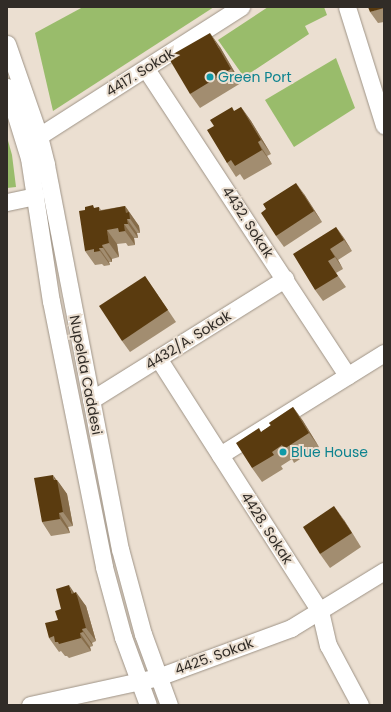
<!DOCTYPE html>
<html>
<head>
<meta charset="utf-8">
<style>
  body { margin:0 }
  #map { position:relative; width:391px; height:712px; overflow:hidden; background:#ebdfd1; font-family:Poppins,sans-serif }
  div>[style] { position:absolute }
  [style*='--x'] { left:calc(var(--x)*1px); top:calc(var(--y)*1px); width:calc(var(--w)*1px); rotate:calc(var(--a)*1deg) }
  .green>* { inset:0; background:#99bc6b }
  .roads { filter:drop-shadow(0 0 1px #9e9386) drop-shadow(0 0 1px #9e9386) }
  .minor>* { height:17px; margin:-8.5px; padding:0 8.5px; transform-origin:8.5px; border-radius:8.5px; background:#fff }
  .wall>* { inset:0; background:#a28d70 }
  .shaded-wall>* { inset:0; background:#866c49 }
  .building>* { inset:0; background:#5a3b0f }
  .dots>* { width:11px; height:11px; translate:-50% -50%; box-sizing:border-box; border:2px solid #ebdfd1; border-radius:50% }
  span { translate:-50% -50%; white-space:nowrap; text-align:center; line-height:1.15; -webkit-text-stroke:4px #ebdfd1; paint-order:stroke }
  .street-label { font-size:14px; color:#312c27 }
  .culture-label { font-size:14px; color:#0d838f }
  .left { translate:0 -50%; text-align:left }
  .frame { position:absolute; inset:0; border:8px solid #312c27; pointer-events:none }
</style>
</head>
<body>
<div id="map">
  <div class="green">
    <i style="clip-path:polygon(83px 7px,214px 7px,53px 111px,35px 33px)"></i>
    <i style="clip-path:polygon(268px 7px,324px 7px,327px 15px,305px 26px,309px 34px,244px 77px,218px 40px)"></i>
    <i style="clip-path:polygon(336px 58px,355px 108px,294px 147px,265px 100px)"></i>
    <i style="clip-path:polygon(7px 137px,12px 155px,16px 187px,7px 188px)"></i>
  </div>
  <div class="roads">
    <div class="minor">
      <i style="--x:347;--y:7;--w:124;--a:72.6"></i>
      <i style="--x:7;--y:44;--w:97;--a:70.8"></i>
      <i style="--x:39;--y:136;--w:30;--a:76"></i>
      <i style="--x:46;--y:165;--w:391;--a:79.1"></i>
      <i style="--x:120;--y:549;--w:88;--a:74.9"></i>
      <i style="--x:143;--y:634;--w:76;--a:69.9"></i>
      <i style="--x:146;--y:69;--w:367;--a:56.7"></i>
      <i style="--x:7;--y:87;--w:74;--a:72.8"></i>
      <i style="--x:29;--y:158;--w:145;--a:81.3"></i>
      <i style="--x:51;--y:301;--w:271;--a:78.7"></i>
      <i style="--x:104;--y:567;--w:73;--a:74.8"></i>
      <i style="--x:123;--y:637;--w:72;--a:69.8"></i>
      <i style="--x:39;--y:136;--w:240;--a:-32.6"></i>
      <i style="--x:7;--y:202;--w:29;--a:-12"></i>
      <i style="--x:158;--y:358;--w:300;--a:57.4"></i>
      <i style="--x:320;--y:611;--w:35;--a:77"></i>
      <i style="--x:328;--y:645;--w:68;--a:61.9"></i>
      <i style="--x:91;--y:400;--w:229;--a:-32"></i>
      <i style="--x:220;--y:455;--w:193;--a:-31.9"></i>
      <i style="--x:30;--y:705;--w:131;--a:-12.3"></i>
      <i style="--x:158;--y:677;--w:142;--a:-20.2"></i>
      <i style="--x:291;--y:628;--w:109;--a:-31.5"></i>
    </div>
  </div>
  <div class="wall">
    <i style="clip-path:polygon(384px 7px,384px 22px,378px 23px,370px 12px)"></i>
    <i style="clip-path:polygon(220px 47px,241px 83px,200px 108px,190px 94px)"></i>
    <i style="clip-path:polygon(241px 107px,251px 121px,271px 154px,267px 156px,272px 164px,244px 180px,240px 174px,236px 177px,227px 163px,214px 126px)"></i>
    <i style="clip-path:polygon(304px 194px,322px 222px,284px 247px,276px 236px)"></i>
    <i style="clip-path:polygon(125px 206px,139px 226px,140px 233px,137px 233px,138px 238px,134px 238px,135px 245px,128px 246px,126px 243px,117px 244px,119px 257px,112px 259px,112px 262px,109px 262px,110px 265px,104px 266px,102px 264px,95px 265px,85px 251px,95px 208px,99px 207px,101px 210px)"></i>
    <i style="clip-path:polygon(336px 227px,352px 251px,338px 260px,343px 269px,336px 273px,346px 287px,323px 301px,315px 290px)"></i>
    <i style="clip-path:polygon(145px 276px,176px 322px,130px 352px,122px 341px)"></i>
    <i style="clip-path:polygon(293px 407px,303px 421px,319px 447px,294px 463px,292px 459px,281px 466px,283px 469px,262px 482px,252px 468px,262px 431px,271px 426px,269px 423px)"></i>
    <i style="clip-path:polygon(56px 480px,57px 480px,67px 494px,73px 526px,68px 527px,70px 533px,51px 536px,42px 522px)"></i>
    <i style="clip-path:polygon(344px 520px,361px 547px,330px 568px,320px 554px)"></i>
    <i style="clip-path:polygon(74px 593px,86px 606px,96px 641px,92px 643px,93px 646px,90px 647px,91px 651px,69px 658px,67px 656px,65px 656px,61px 651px,59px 652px,49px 638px,58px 620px,61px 609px)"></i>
  </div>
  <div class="shaded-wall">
    <i style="clip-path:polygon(210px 33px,220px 47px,241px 83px,231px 69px)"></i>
    <i style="clip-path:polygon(241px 107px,251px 121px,271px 154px,261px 140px)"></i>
    <i style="clip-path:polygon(258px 142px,267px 156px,272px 164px,262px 150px)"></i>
    <i style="clip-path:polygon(296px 183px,304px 194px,322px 222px,314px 211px)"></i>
    <i style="clip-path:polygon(125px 206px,139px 226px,140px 233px,126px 213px)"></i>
    <i style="clip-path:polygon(127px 219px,137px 233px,138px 238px,128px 224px)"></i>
    <i style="clip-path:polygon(124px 224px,134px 238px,135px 245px,125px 231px)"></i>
    <i style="clip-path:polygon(336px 227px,344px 238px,352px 251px,344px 240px)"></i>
    <i style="clip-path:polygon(107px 230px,117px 244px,119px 257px,109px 243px)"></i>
    <i style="clip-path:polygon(102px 245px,112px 259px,112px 262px,103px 248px)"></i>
    <i style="clip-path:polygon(99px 248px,109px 262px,110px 265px,100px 251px)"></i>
    <i style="clip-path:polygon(330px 249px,338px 260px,343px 269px,335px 257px)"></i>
    <i style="clip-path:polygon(293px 407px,303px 421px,319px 447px,309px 433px)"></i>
    <i style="clip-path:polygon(53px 475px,58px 482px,57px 480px,67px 494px,73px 526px,63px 512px)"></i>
    <i style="clip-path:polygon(334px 506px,344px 520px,361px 547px,352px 533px)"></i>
    <i style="clip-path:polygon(59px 513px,68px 527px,70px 533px,60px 519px)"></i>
    <i style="clip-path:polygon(69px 585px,77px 597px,76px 592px,86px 606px,96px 641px,86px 628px,72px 594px)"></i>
    <i style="clip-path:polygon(82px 629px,92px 643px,93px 646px,83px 632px)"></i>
    <i style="clip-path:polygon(80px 633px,90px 647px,91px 651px,81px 638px)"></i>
  </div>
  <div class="building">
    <i style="clip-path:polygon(368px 7px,384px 7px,384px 8px,370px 12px)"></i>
    <i style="clip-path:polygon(210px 33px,231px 69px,190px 94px,168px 57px)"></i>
    <i style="clip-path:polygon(232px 107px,234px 111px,241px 107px,261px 140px,258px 142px,262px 150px,235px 166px,231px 160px,227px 163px,207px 130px,214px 126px,210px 120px)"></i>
    <i style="clip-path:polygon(296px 183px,314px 211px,276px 236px,261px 213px,266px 209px,263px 204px)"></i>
    <i style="clip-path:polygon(93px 205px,94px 208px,99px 207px,99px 211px,125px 206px,126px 213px,129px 212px,130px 219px,127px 219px,128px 224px,124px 224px,125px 231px,119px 232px,118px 228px,107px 230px,109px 243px,102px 245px,103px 248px,99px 248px,100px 251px,94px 252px,94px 249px,85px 251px,79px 211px,85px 210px,85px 207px)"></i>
    <i style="clip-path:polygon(336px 227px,344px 240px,330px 249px,335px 257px,328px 261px,338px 276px,315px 290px,293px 254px)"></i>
    <i style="clip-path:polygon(145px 276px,168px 310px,122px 341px,99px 306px)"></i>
    <i style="clip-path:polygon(293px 407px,309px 433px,284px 449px,282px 445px,272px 452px,274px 455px,252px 468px,236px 443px,259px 428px,261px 432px,271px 425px,269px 423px)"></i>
    <i style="clip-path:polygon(53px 475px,54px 480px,57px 480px,63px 512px,59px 513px,60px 519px,42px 522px,34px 478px)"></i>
    <i style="clip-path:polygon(334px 506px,352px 533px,320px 554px,303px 527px)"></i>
    <i style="clip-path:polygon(69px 585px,72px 594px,76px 592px,86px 628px,82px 629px,83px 632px,80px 633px,81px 638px,59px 644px,58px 642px,55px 642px,54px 636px,49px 638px,45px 623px,58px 620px,55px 611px,61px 609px,56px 589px)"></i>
  </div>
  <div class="dots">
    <i style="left:210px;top:77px;background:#0f9aa8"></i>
    <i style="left:283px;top:452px;background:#0f9aa8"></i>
  </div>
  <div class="street-label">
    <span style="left:140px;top:72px;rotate:-32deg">4417. Sokak</span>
    <span style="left:248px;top:222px;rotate:57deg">4432. Sokak</span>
    <span style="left:188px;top:340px;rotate:-32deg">4432/A. Sokak</span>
    <span style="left:86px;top:375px;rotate:79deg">Nupelda Caddesi</span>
    <span style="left:267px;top:528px;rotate:57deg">4428. Sokak</span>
    <span style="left:214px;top:656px;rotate:-20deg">4425. Sokak</span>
  </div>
  <div class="culture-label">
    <span class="left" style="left:218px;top:77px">Green Port</span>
    <span class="left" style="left:291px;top:452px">Blue House</span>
  </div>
  <div class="frame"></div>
</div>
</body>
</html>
